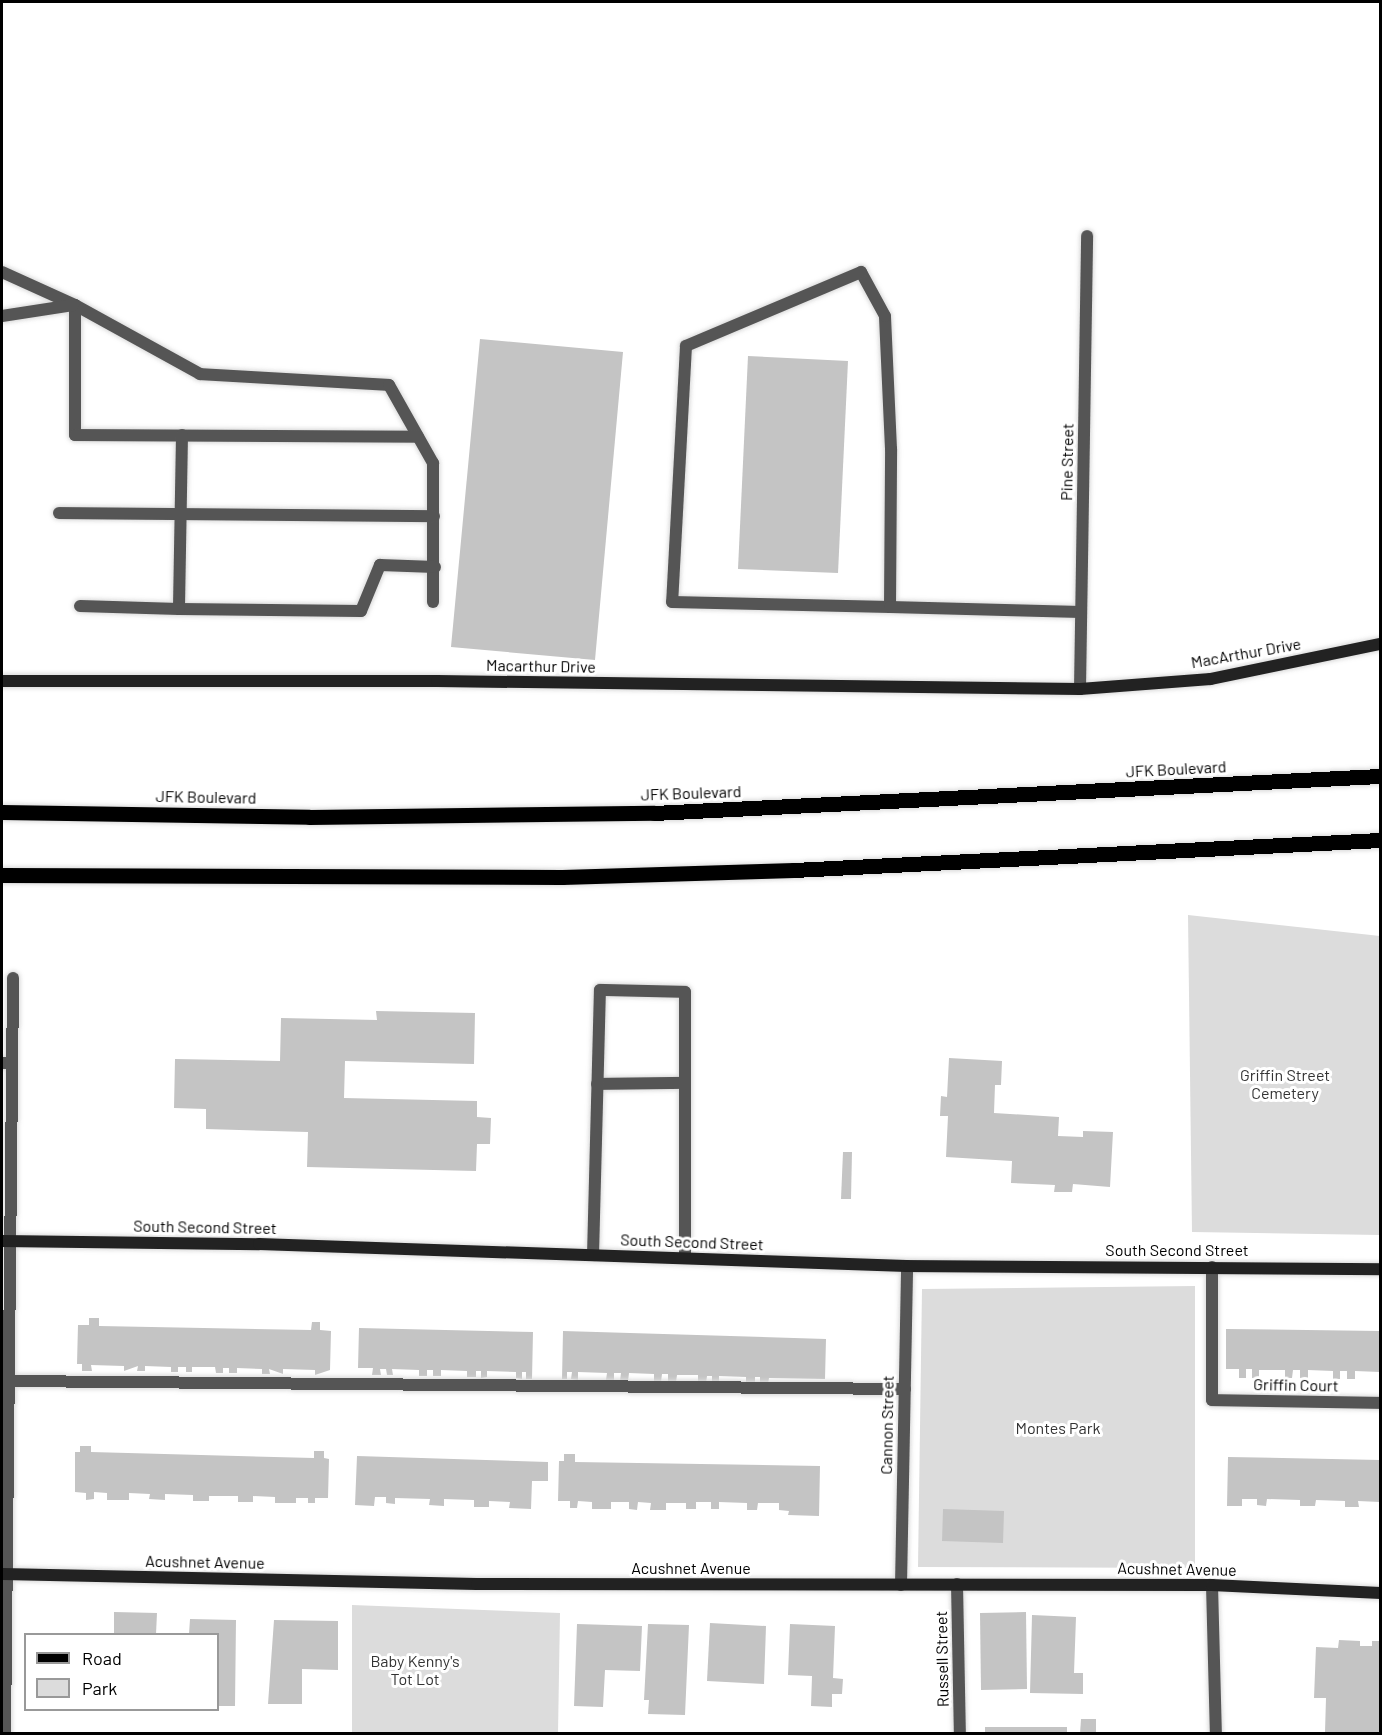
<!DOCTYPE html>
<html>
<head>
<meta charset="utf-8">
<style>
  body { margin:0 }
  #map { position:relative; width:1382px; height:1735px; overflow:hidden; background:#fff; font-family:Barlow,sans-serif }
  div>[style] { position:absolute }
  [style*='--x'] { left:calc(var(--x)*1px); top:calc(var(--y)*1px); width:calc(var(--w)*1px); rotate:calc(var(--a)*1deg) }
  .green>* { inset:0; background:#dcdcdc }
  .building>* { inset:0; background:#c4c4c4 }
  .roads { filter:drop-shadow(0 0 2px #dbdbdb) drop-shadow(0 0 2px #dbdbdb) }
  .lane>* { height:12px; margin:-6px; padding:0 6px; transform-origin:6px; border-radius:6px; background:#555 }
  .street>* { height:12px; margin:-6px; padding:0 6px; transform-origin:6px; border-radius:6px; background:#555 }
  .secondary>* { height:12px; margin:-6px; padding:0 6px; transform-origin:6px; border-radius:6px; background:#222 }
  .primary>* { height:15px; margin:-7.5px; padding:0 7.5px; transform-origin:7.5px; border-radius:7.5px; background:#000 }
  span { translate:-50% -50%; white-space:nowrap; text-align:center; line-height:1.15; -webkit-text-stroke:6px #fff; paint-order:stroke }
  .street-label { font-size:16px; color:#000 }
  .park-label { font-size:16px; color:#333 }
  .frame { position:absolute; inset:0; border:3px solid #000; pointer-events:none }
  .legend { position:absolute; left:24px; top:1633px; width:195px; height:78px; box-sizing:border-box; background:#fff; border:2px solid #999; margin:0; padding:8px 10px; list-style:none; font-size:18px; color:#000 }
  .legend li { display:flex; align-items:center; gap:12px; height:30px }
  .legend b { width:30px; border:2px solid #999 }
</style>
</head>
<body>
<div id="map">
  <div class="green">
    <i style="clip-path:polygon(1188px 915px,1380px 936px,1380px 1235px,1192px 1232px)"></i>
    <i style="clip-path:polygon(1195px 1286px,1195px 1568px,918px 1567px,922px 1289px)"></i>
    <i style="clip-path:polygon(352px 1605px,560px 1613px,558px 1733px,352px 1733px)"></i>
  </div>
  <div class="building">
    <i style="clip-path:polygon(480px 339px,623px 352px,595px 660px,451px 647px)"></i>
    <i style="clip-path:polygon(748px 356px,848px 361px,838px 573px,738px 569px)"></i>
    <i style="clip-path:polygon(376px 1011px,475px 1013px,474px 1064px,345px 1061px,344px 1098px,477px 1101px,477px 1117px,491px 1118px,490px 1144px,477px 1144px,476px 1171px,307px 1167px,308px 1132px,206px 1129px,206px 1109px,174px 1108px,175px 1059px,280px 1061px,281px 1018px,377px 1020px)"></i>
    <i style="clip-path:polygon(949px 1058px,1002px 1061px,1001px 1085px,995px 1085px,994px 1113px,1059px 1117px,1058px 1136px,1083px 1137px,1083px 1131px,1113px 1132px,1110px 1187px,1073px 1184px,1072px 1192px,1054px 1192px,1055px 1185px,1011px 1183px,1012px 1161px,946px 1157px,948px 1116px,940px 1116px,941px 1096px,947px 1097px)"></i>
    <i style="clip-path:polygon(843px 1152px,852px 1152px,851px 1199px,841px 1199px)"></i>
    <i style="clip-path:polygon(89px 1318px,99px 1318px,99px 1326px,311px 1330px,312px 1322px,320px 1322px,320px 1330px,331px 1331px,330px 1370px,315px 1375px,315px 1370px,283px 1369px,283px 1374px,269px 1369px,270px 1374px,262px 1374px,262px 1369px,237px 1368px,237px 1373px,229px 1373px,229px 1368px,223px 1368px,223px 1373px,216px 1373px,215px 1367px,192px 1367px,192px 1372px,186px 1372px,186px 1367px,178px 1367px,178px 1372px,171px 1372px,171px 1367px,145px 1366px,145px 1371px,137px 1371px,138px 1366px,124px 1371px,124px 1366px,91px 1365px,92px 1371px,82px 1371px,82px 1364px,77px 1364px,78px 1325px,89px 1325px)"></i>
    <i style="clip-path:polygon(359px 1328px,533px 1332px,532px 1379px,526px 1379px,526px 1372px,522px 1372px,522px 1379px,516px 1378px,516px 1372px,487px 1371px,487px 1377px,481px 1378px,481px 1371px,476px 1371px,476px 1377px,467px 1377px,467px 1371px,441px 1370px,441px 1376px,433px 1376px,433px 1370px,427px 1370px,427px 1376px,419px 1376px,419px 1370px,392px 1369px,393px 1375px,387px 1375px,386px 1369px,380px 1369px,381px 1375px,372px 1375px,373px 1368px,358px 1368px)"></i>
    <i style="clip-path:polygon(1226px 1329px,1380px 1331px,1380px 1372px,1355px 1371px,1355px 1379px,1347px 1379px,1347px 1371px,1340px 1371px,1340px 1379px,1333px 1379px,1333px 1371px,1308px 1370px,1308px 1379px,1300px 1378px,1300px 1370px,1293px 1370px,1292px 1378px,1285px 1378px,1285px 1370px,1259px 1370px,1259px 1379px,1252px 1378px,1252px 1369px,1246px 1369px,1246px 1378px,1239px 1378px,1239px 1369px,1226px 1369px)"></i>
    <i style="clip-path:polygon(563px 1331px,826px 1339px,825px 1379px,769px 1378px,768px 1384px,760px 1384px,760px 1377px,755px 1377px,755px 1383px,746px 1383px,746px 1377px,719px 1376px,719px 1383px,712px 1383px,712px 1376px,707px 1376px,706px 1383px,698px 1383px,698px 1375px,677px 1375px,676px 1382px,668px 1382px,668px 1374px,662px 1374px,661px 1382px,654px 1382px,654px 1374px,629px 1373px,628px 1381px,620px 1381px,621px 1373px,614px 1373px,614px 1380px,606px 1380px,607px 1373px,578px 1372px,578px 1380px,571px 1379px,572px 1372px,567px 1372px,567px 1379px,562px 1379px)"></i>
    <i style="clip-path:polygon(80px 1446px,91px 1446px,91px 1452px,314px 1458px,314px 1451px,324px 1451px,324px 1458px,329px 1459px,328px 1498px,315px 1498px,315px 1503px,308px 1503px,308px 1498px,296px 1498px,296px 1503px,275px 1503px,275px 1497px,253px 1496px,253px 1502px,238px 1502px,238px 1496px,209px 1496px,209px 1501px,193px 1501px,193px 1495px,165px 1494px,165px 1500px,149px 1499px,150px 1494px,129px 1493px,129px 1500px,107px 1500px,107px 1493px,94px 1492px,94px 1499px,86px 1500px,86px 1493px,75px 1492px,75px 1452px,80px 1452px)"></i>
    <i style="clip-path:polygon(564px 1454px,575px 1454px,575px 1462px,820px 1466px,819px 1516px,788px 1515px,789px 1511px,779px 1510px,779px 1503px,758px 1503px,757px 1510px,747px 1510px,747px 1503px,719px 1502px,719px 1509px,711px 1509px,711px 1502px,696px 1502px,696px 1509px,686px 1509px,686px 1503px,666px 1503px,666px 1510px,650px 1510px,651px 1503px,638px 1502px,637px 1510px,629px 1509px,629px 1502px,611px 1502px,611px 1509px,592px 1509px,592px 1502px,578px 1501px,577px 1508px,570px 1508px,570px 1501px,558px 1501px,559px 1461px,564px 1461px)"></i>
    <i style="clip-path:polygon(357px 1456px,548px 1462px,548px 1481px,532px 1481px,531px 1509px,509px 1508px,510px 1502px,489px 1501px,489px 1507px,474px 1507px,474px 1500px,444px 1499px,444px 1506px,429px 1505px,430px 1499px,395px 1498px,395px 1504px,386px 1503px,386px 1497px,375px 1497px,374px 1506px,355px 1505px)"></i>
    <i style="clip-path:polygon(1228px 1457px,1380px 1460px,1380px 1502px,1358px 1501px,1359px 1507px,1345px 1507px,1345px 1501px,1316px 1500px,1315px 1506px,1300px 1506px,1300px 1500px,1267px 1499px,1266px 1506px,1257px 1505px,1257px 1499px,1242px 1499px,1242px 1506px,1227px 1506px)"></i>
    <i style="clip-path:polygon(943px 1509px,1004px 1511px,1003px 1543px,942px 1541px)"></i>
    <i style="clip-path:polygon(114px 1612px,157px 1613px,156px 1634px,114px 1634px)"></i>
    <i style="clip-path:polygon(1026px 1612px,1027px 1689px,981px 1690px,980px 1613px)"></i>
    <i style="clip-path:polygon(1032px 1615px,1076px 1617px,1074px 1673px,1083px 1673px,1083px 1694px,1030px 1693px)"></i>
    <i style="clip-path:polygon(190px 1619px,236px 1620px,235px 1706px,218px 1706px,218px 1634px,189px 1634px)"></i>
    <i style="clip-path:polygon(274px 1620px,338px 1621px,338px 1670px,302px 1669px,302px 1704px,268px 1704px)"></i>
    <i style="clip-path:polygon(710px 1623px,766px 1626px,764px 1684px,707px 1681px)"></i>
    <i style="clip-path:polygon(577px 1624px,642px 1626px,640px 1671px,605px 1670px,603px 1707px,574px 1706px)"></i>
    <i style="clip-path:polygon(648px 1624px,689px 1625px,685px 1715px,648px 1714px,649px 1700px,644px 1700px)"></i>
    <i style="clip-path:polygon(790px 1624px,835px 1626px,833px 1678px,843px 1679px,842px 1694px,832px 1694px,832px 1707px,811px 1706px,812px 1676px,788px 1675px)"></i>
    <i style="clip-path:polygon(1339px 1640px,1360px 1641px,1360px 1646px,1372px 1646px,1372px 1641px,1380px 1641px,1380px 1734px,1319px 1734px,1325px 1732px,1326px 1698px,1314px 1698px,1316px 1647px,1338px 1648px)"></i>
    <i style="clip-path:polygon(1081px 1719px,1096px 1719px,1096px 1734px,1080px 1734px)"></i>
    <i style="clip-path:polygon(985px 1727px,1067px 1727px,1067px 1734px,985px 1734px)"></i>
  </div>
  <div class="roads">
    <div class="lane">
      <i style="--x:2;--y:272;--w:80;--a:24.3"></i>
      <i style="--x:75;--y:305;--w:143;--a:28.9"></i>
      <i style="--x:200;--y:374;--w:189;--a:3.3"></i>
      <i style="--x:389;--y:385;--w:90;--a:60.6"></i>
      <i style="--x:433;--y:463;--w:139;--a:90"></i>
      <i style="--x:75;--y:305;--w:130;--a:90"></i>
      <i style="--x:75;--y:435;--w:343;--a:0.3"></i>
      <i style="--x:2;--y:316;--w:72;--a:-8.8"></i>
      <i style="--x:182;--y:435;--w:174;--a:91"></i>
      <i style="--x:179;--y:609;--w:182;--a:0.6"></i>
      <i style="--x:361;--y:611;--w:50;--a:-67.6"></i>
      <i style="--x:380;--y:565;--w:55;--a:2.1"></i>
      <i style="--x:59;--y:513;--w:375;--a:0.5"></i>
      <i style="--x:80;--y:606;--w:99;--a:1.7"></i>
      <i style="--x:890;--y:607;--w:158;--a:-89.6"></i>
      <i style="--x:891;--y:449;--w:133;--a:-92.6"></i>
      <i style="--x:885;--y:316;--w:50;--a:-118.6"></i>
      <i style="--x:861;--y:272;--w:190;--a:157.1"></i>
      <i style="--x:686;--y:346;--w:256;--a:93.1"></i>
      <i style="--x:672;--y:602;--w:218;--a:1.3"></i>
      <i style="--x:890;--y:607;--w:191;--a:1.5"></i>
      <i style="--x:2;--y:1063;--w:10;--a:0"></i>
      <i style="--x:597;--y:1084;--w:88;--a:-0.7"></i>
      <i style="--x:593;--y:1255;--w:265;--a:-88.5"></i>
      <i style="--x:600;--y:990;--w:85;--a:1.3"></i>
      <i style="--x:685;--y:992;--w:266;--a:90"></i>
      <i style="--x:1212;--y:1267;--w:133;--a:90"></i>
      <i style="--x:1212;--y:1400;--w:168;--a:1"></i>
      <i style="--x:9;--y:1381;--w:896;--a:0.51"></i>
      <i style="--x:1212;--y:1585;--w:149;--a:88.5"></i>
    </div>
    <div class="street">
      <i style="--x:1080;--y:689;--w:453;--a:-89.1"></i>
      <i style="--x:957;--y:1584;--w:150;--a:88.9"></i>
      <i style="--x:901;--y:1585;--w:319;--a:-88.9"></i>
      <i style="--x:5;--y:1734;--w:756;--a:-89.39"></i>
    </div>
    <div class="secondary">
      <i style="--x:2;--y:681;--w:435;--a:0"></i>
      <i style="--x:437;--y:681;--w:643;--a:0.71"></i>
      <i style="--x:1080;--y:689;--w:131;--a:-4.4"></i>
      <i style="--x:1211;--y:679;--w:173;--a:-11.7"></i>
      <i style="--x:2;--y:1241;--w:257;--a:0.7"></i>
      <i style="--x:259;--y:1244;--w:648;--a:1.94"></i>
      <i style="--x:907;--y:1266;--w:473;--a:0.4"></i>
      <i style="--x:2;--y:1574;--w:475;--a:1.2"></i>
      <i style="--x:477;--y:1584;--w:735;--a:0.08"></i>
      <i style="--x:1212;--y:1585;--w:168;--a:2.7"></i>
    </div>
    <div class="primary">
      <i style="--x:2;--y:812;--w:307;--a:0.9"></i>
      <i style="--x:309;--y:817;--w:345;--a:-0.7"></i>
      <i style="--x:654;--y:813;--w:727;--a:-2.92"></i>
      <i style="--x:2;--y:875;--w:560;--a:0.2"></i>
      <i style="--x:562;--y:877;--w:232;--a:-1.7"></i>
      <i style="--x:794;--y:870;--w:587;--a:-2.93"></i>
    </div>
  </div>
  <div class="street-label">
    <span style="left:1067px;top:462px;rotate:-89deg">Pine Street</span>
    <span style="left:1246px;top:653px;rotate:-10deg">MacArthur Drive</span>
    <span style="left:541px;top:666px;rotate:1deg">Macarthur Drive</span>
    <span style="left:1176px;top:769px;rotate:-3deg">JFK Boulevard</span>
    <span style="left:691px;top:793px;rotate:-2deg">JFK Boulevard</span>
    <span style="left:206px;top:797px;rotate:1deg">JFK Boulevard</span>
    <span style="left:205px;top:1227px;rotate:1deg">South Second Street</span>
    <span style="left:692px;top:1242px;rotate:2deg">South Second Street</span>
    <span style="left:1177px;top:1250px">South Second Street</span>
    <span style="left:1296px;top:1385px;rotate:1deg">Griffin Court</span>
    <span style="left:887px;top:1425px;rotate:-89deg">Cannon Street</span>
    <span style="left:205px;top:1562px;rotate:1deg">Acushnet Avenue</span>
    <span style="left:691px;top:1568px">Acushnet Avenue</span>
    <span style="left:1177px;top:1569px;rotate:1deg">Acushnet Avenue</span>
    <span style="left:942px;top:1659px;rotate:-91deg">Russell Street</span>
  </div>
  <div class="park-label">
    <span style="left:1285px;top:1084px">Griffin Street<br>Cemetery</span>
    <span style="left:1058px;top:1428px">Montes Park</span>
    <span style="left:415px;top:1670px">Baby Kenny's<br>Tot Lot</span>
  </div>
  <div class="frame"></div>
  <ul class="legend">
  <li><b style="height:8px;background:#000"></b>Road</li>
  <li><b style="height:16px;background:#dcdcdc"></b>Park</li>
  </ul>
</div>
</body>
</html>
